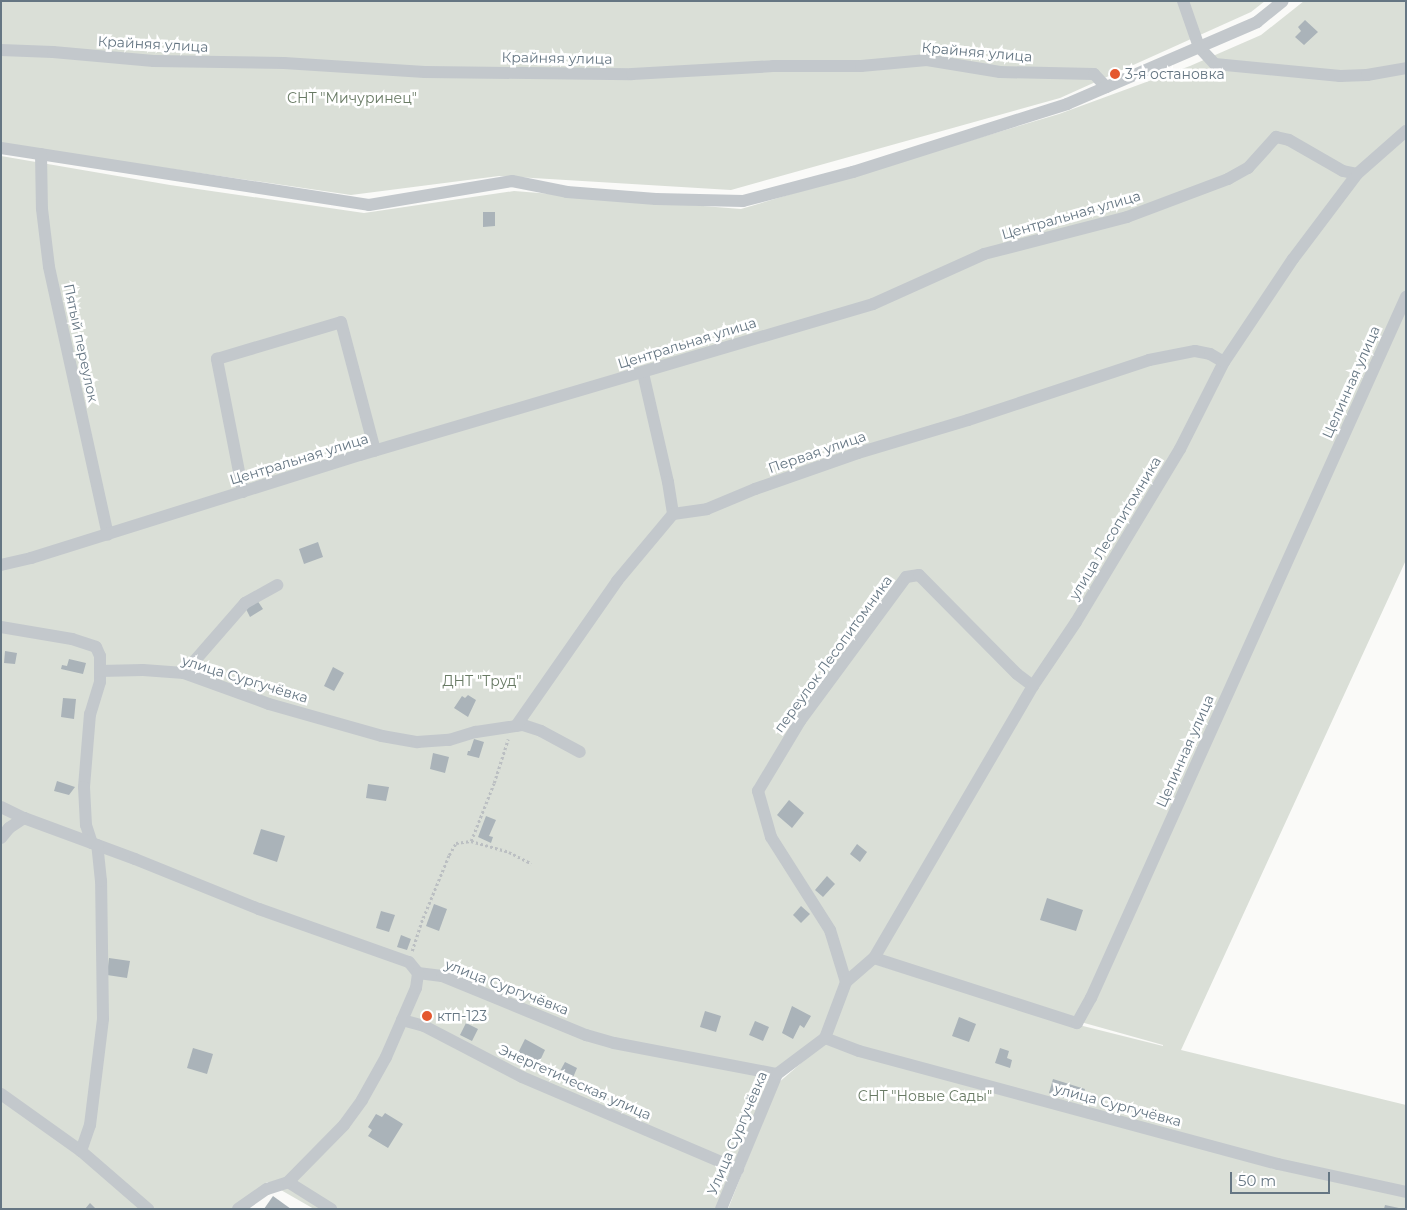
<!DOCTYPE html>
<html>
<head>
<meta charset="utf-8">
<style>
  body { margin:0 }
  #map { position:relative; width:1407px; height:1210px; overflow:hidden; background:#fafaf8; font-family:Montserrat,sans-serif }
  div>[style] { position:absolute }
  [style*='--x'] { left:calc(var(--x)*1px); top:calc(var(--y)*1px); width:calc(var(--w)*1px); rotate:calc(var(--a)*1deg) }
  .green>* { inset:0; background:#dadfd7 }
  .building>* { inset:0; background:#aab3b9 }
  .path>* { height:2.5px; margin-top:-1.25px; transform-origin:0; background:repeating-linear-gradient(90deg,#bbbfc2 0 2.5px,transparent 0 5px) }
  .minor>* { height:12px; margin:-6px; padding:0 6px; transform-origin:6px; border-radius:6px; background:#c3c8cc }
  .dots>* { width:14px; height:14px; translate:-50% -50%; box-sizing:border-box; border:2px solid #fff; border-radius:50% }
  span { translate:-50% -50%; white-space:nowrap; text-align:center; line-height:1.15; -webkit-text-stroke:5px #fff; paint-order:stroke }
  .street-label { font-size:14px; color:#657683 }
  .poi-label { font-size:14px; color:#657683 }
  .left { translate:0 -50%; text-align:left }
  .park-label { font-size:14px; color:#687a64 }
  .frame { position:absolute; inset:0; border:2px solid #657683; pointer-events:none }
  .scale { position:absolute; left:1230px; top:1172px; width:100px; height:22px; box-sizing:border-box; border:2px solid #657683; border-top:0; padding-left:6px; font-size:15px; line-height:18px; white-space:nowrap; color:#657683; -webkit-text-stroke:4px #fff; paint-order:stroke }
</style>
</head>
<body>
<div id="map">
  <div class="green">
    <i style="clip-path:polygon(1px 1px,1265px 1px,1251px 12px,1060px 98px,731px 190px,499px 176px,351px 195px,1px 144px)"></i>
    <i style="clip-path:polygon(evenodd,1304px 1px,1406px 1px,1406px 560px,1181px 1050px,1406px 1105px,1406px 1209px,728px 1209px,777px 1084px,807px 1058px,775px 1083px,720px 1209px,314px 1209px,267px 1182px,249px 1209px,1px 1209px,1px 156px,170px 185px,364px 213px,514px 191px,741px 209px,1059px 114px,1190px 66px,1261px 35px,1304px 1px,877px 965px,1163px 1045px,1163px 1046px,1071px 1023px,877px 965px)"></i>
  </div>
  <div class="building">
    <i style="clip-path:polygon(1305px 20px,1318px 32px,1304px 45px,1295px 37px,1301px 31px,1298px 27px)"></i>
    <i style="clip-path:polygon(483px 212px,495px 212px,495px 226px,483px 227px)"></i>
    <i style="clip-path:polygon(318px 542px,323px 557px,304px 564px,299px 549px)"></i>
    <i style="clip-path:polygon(257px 600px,263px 609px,250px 617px,245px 607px)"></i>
    <i style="clip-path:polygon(5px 651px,17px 653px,15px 664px,4px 663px)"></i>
    <i style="clip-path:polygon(69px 659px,86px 663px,83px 674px,61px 669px,62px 665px,67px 666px)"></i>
    <i style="clip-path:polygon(333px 667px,344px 673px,334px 691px,324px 686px)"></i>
    <i style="clip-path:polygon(468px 695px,476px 700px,468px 717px,454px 708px,462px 696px,465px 698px)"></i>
    <i style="clip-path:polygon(63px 698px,76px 699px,74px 719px,61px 717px)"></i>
    <i style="clip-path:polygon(474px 739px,484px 742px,479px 758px,467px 755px,468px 751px,470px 751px)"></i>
    <i style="clip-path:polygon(433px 753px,449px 757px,445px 773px,430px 769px)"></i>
    <i style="clip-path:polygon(57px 781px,75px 787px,69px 795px,54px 791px)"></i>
    <i style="clip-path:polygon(368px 784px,389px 787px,386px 801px,366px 798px)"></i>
    <i style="clip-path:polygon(789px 800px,804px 813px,792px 828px,777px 815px)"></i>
    <i style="clip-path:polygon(486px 816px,496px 820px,489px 836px,493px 837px,491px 843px,478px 837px)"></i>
    <i style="clip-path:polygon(261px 829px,285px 836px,277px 862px,253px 854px)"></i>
    <i style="clip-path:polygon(857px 844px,867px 852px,860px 862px,850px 854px)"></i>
    <i style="clip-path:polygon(827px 876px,835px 884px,823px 897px,815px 890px)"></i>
    <i style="clip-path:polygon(1047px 898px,1083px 910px,1076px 931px,1040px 920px)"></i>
    <i style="clip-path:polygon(434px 904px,447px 909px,439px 931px,426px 926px)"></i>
    <i style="clip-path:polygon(801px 906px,810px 914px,801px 923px,793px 915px)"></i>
    <i style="clip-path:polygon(381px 911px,395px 915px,389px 932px,376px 928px)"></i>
    <i style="clip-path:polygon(401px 935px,411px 939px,407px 950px,397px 947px)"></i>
    <i style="clip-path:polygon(109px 958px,130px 961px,127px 978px,107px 975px)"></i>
    <i style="clip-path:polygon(792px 1006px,811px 1016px,804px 1028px,800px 1025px,793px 1039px,782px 1033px)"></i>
    <i style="clip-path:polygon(705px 1011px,721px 1016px,716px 1032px,700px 1027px)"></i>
    <i style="clip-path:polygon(959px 1017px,976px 1024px,969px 1042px,952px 1036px)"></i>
    <i style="clip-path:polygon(755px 1021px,769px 1027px,763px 1041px,749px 1035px)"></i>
    <i style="clip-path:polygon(466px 1023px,478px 1029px,472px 1041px,460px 1035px)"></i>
    <i style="clip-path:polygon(525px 1039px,545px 1050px,537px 1067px,516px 1057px)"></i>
    <i style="clip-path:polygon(193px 1048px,213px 1054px,207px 1074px,187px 1068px)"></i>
    <i style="clip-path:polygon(1000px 1048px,1009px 1051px,1007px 1058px,1012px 1060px,1010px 1068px,995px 1063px)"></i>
    <i style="clip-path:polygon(565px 1062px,577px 1068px,572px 1080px,559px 1073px)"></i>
    <i style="clip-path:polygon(1053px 1079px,1085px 1089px,1081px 1103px,1049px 1093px)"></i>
    <i style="clip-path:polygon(385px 1113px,403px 1124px,388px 1148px,368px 1136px,372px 1130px,368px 1127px,376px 1114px,382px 1117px)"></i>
    <i style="clip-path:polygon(273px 1196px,291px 1209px,264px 1209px)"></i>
    <i style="clip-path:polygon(90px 1203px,96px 1209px,85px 1209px)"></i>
    <i style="clip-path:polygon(1385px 1205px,1399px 1208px,1399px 1209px,1384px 1209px)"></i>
  </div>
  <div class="path">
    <i style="--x:471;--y:841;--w:62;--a:-68.4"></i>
    <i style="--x:494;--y:783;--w:46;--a:-72.3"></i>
    <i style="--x:412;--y:951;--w:35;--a:-72"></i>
    <i style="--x:423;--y:918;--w:68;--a:-67.6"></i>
    <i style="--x:449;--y:855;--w:14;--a:-60"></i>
    <i style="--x:456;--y:843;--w:15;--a:-8"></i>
    <i style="--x:471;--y:841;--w:40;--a:16"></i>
    <i style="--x:509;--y:852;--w:25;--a:27"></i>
  </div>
  <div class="minor">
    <i style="--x:1183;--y:1;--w:49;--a:70.8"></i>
    <i style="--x:1199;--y:47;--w:23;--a:47"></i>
    <i style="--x:1215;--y:64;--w:126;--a:5.5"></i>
    <i style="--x:1340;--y:76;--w:27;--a:-2"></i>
    <i style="--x:1367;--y:75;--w:40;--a:-10"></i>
    <i style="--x:1;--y:50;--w:52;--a:2.2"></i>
    <i style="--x:53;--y:52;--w:101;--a:5.1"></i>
    <i style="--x:154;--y:61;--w:130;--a:0.9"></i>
    <i style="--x:284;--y:63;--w:141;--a:3.7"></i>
    <i style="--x:425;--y:72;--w:207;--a:0.6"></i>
    <i style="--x:632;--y:74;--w:141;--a:-3.2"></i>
    <i style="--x:773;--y:66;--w:88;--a:0"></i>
    <i style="--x:861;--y:66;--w:66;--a:-5.2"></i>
    <i style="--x:927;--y:60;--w:74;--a:9.3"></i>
    <i style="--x:1000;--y:72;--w:94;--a:1.2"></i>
    <i style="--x:1094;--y:74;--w:18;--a:47"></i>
    <i style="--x:1;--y:148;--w:372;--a:8.8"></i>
    <i style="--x:369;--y:205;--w:145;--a:-9.5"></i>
    <i style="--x:512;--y:181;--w:56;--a:11.3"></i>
    <i style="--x:567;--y:192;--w:89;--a:4.5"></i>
    <i style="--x:656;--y:199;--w:87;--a:1.3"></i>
    <i style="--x:743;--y:201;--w:114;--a:-14.8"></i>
    <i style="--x:853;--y:172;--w:225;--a:-17.6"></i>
    <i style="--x:1067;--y:104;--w:207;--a:-23.3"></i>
    <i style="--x:1257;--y:22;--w:33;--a:-39"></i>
    <i style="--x:41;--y:154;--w:55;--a:89"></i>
    <i style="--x:42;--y:209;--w:58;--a:83.1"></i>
    <i style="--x:49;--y:267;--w:274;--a:77.6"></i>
    <i style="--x:643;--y:373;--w:112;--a:77.1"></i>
    <i style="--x:668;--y:482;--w:32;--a:81"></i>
    <i style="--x:243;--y:492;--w:136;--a:-101.1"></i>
    <i style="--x:217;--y:359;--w:129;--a:-16.6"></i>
    <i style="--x:341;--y:322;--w:133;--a:75.2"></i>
    <i style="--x:1;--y:565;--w:31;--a:-13"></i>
    <i style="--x:31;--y:558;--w:345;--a:-17.4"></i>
    <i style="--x:360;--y:455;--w:535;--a:-16.4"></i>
    <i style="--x:873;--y:304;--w:122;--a:-24.2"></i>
    <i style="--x:984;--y:254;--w:148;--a:-14.5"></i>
    <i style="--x:1127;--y:217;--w:108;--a:-20.6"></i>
    <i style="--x:1228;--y:179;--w:23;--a:-29"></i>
    <i style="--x:1248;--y:168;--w:42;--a:-47.9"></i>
    <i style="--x:1276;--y:137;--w:13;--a:13"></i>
    <i style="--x:1289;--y:140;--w:62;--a:29.9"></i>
    <i style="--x:1343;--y:171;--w:14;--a:12"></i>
    <i style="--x:1;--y:627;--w:72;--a:9.6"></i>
    <i style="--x:72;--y:639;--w:25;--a:18"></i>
    <i style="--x:96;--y:647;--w:10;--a:66"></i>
    <i style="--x:100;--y:656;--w:26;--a:90"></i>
    <i style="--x:100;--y:682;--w:34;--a:107"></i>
    <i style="--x:90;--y:714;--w:73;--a:94.7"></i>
    <i style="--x:84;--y:787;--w:38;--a:87"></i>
    <i style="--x:86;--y:825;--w:19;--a:72"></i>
    <i style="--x:100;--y:671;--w:43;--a:-1.3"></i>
    <i style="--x:143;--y:670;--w:41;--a:4.2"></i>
    <i style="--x:184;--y:673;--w:90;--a:20"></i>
    <i style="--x:269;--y:704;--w:117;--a:15.8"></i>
    <i style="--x:382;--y:736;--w:36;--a:10"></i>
    <i style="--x:417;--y:742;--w:32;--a:-4"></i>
    <i style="--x:449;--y:740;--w:28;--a:-17"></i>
    <i style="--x:476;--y:732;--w:48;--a:-8.5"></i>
    <i style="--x:523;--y:725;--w:19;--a:18"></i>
    <i style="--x:541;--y:731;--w:44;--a:28.3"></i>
    <i style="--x:184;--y:673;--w:93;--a:-48.9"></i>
    <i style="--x:245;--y:603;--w:37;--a:-29"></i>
    <i style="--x:516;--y:726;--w:177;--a:-55.1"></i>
    <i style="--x:617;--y:581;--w:87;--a:-50.1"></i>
    <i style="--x:673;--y:514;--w:34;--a:-8"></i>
    <i style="--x:707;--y:509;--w:52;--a:-22.6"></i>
    <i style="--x:755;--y:489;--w:109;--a:-19.3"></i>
    <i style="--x:858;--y:453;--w:115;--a:-16.7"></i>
    <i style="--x:968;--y:420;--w:191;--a:-18.3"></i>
    <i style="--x:1149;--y:360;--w:47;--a:-11.1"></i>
    <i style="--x:1195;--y:351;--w:15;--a:11"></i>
    <i style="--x:1210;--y:354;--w:16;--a:30"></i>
    <i style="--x:1;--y:807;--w:25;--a:26"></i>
    <i style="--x:24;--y:818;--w:118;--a:20.3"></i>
    <i style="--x:135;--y:859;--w:134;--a:22"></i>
    <i style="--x:259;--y:909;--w:159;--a:19.5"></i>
    <i style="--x:409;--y:962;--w:14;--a:51"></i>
    <i style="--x:418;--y:973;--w:24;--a:7"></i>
    <i style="--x:442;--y:976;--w:156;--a:22.3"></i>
    <i style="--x:586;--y:1035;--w:29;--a:16"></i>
    <i style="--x:614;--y:1043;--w:166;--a:10.8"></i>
    <i style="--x:1;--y:838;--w:13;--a:-51"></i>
    <i style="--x:9;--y:828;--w:18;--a:-34"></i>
    <i style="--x:874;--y:958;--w:213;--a:17.8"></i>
    <i style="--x:1077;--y:1023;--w:29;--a:-61"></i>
    <i style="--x:1091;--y:998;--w:769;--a:-65.8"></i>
    <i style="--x:846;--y:982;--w:54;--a:-107.1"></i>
    <i style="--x:830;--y:930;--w:110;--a:-122.4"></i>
    <i style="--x:771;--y:837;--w:48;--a:-105.8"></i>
    <i style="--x:758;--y:791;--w:82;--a:-59"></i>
    <i style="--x:800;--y:721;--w:179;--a:-53.6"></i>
    <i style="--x:906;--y:577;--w:13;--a:-9"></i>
    <i style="--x:919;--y:575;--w:139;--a:45.3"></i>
    <i style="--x:1017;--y:674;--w:20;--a:37"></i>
    <i style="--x:402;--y:1020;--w:23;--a:15"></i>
    <i style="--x:424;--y:1026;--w:110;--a:27.5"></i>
    <i style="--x:522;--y:1077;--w:235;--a:23.1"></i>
    <i style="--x:825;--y:1038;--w:36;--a:21"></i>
    <i style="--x:859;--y:1051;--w:434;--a:15.1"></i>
    <i style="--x:1278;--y:1164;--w:131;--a:12.3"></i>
    <i style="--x:1;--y:1094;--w:98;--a:35.5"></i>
    <i style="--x:81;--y:1151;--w:89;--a:40.9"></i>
    <i style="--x:81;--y:1151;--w:28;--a:-71"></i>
    <i style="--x:90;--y:1125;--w:107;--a:-83"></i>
    <i style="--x:103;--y:1019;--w:138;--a:-90.8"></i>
    <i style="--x:101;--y:881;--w:36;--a:-96"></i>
    <i style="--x:288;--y:1182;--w:51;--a:32.1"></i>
    <i style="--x:238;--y:1209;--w:35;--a:-35"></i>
    <i style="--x:267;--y:1189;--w:22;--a:-18"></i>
    <i style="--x:288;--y:1182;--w:80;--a:-45.5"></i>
    <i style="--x:344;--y:1125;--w:31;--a:-54"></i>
    <i style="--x:362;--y:1100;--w:49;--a:-60.8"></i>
    <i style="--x:386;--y:1057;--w:75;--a:-66.5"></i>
    <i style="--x:416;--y:988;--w:15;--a:-82"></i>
    <i style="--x:721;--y:1209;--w:146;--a:-67.5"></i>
    <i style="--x:777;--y:1074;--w:60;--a:-36.9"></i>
    <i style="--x:825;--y:1038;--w:60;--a:-69.4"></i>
    <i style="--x:846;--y:982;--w:37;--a:-41"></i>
    <i style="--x:874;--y:958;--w:315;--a:-59.7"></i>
    <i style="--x:1033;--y:686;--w:77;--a:-56.1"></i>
    <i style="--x:1076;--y:622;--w:202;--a:-59"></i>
    <i style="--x:1180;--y:449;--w:97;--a:-63.2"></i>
    <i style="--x:1224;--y:362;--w:124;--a:-56.2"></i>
    <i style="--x:1293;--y:259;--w:106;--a:-53"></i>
    <i style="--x:1357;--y:174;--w:65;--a:-41.3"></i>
  </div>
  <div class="dots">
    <i style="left:1115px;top:74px;background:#e4572e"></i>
    <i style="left:427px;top:1016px;background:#e4572e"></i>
  </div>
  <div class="street-label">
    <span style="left:153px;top:44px;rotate:3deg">Крайняя улица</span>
    <span style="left:977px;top:52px;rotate:5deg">Крайняя улица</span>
    <span style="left:557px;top:58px;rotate:1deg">Крайняя улица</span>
    <span style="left:1071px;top:215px;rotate:-16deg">Центральная улица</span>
    <span style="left:81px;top:343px;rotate:78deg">Пятый переулок</span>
    <span style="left:687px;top:343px;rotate:-17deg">Центральная улица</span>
    <span style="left:1351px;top:382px;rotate:-66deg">Целинная улица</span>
    <span style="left:817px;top:452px;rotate:-19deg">Первая улица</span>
    <span style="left:299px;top:459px;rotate:-17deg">Центральная улица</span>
    <span style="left:1115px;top:528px;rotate:-59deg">улица Лесопитомника</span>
    <span style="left:833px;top:654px;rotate:-54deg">переулок Лесопитомника</span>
    <span style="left:245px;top:679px;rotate:17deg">улица Сургучёвка</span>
    <span style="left:1185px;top:751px;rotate:-66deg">Целинная улица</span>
    <span style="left:507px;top:987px;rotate:21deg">улица Сургучёвка</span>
    <span style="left:575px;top:1082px;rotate:24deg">Энергетическая улица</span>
    <span style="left:1118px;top:1105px;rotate:15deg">улица Сургучёвка</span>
    <span style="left:737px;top:1133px;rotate:-67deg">Улица Сургучёвка</span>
  </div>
  <div class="poi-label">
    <span class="left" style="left:1125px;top:74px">3-я остановка</span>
    <span class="left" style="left:437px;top:1016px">ктп-123</span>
  </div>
  <div class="park-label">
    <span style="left:352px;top:98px">СНТ "Мичуринец"</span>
    <span style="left:482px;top:681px">ДНТ "Труд"</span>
    <span style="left:925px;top:1096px">СНТ "Новые Сады"</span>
  </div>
  <div class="frame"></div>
  <div class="scale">50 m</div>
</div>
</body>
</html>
